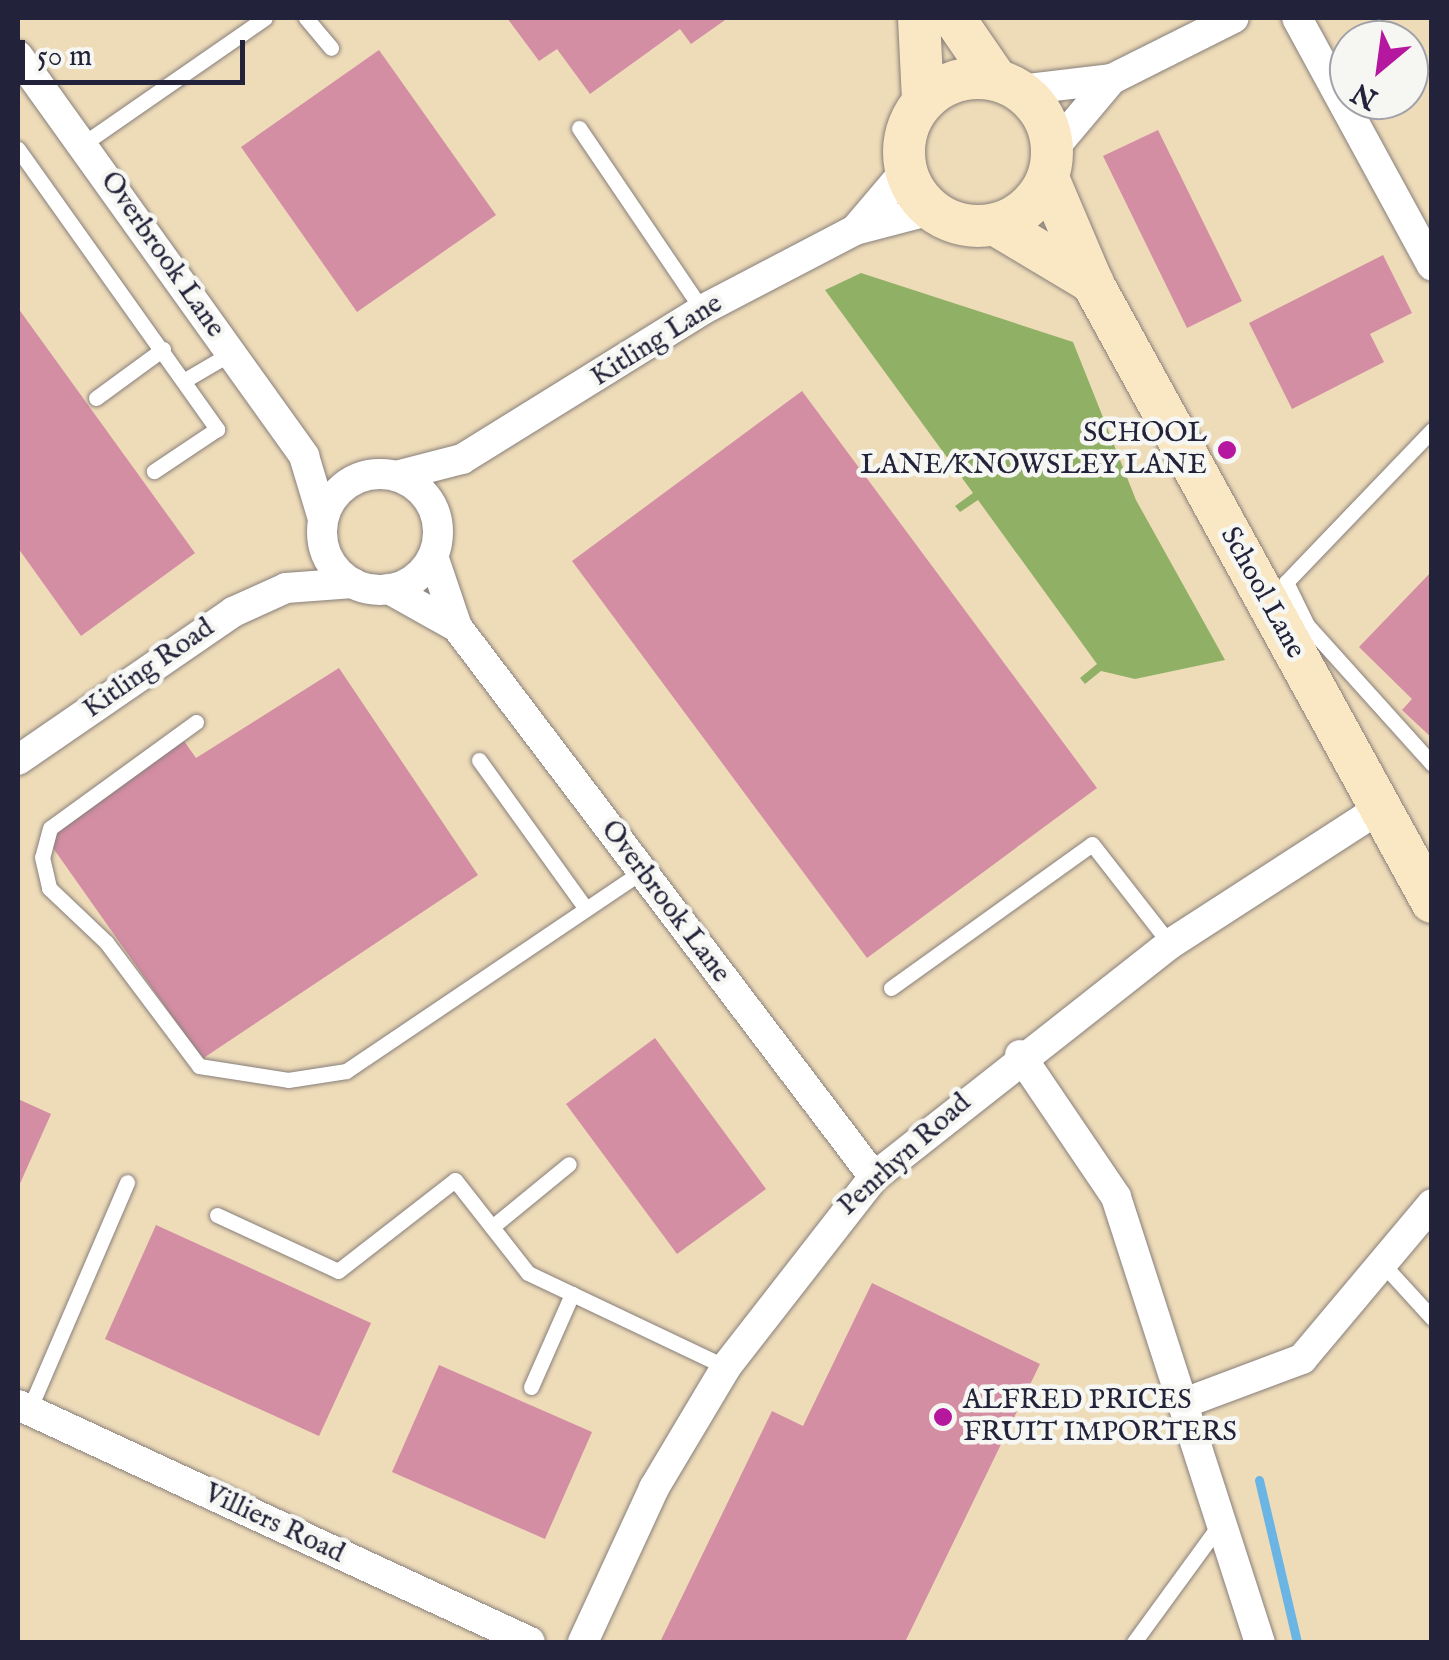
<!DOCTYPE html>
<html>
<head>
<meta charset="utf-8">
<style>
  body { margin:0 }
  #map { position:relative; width:1449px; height:1660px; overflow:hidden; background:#eedcb9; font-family:"IM FELL English",serif }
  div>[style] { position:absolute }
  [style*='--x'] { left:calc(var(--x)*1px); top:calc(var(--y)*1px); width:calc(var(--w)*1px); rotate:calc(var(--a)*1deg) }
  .forest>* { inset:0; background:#90b165 }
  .stream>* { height:9px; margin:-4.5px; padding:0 4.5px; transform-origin:4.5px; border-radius:4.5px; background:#6bb5e4 }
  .building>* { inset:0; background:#d38ea4 }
  .roads { filter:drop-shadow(0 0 2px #887f7a) drop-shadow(0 0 2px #887f7a) }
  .lane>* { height:15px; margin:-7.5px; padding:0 7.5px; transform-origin:7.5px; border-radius:7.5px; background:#fff }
  .street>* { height:30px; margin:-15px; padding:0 15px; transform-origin:15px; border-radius:15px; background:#fff }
  .street>.ring { margin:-15px; padding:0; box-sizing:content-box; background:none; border:30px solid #fff; border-radius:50% }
  .secondary>* { height:42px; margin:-21px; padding:0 21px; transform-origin:21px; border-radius:21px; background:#fae7c3 }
  .secondary>.ring { margin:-21px; padding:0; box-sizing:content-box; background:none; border:42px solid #fae7c3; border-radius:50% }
  .dots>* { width:28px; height:28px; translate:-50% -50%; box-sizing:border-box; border:5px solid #f6f6f2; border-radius:50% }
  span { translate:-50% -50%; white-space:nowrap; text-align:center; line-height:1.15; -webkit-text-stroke:9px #f6f6f2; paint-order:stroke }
  .street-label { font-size:28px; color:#22223b }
  .poi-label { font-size:28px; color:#22223b }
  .right { translate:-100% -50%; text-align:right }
  .left { translate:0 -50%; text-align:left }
  .frame { position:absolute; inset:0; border:20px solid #22223b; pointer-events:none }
  .north { position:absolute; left:1329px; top:20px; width:100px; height:100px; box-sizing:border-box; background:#f6f6f2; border:2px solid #a1a1a9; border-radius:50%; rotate:209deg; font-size:28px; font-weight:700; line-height:40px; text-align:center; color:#22223b }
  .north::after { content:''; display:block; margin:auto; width:35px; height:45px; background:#b5179e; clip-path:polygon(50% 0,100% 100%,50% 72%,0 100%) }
  .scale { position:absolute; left:20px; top:40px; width:225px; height:45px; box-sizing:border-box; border:5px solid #22223b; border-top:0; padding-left:12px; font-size:30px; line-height:35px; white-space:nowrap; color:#22223b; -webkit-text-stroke:8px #f6f6f2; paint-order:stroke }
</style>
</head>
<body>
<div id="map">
  <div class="forest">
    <i style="clip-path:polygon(861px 273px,1073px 342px,1136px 500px,1225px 660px,1135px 679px,1101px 671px,1085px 684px,1080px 678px,1097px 664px,978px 500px,960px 512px,955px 506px,973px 493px,825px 290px)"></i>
  </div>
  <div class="stream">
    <i style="--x:1259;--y:1480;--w:166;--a:76.8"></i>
  </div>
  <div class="building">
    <i style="clip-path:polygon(507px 18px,728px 18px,691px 44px,680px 29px,590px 94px,557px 49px,539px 61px)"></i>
    <i style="clip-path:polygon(379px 50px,496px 215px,357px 312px,241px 147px)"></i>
    <i style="clip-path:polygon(1158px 130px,1242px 301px,1187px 328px,1103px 156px)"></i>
    <i style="clip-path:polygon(1383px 255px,1412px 313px,1370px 334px,1384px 362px,1292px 409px,1249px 323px)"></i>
    <i style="clip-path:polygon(18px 308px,195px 553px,81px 636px,18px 548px)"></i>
    <i style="clip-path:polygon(802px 391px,1097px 788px,867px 958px,572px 561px)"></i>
    <i style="clip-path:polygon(1432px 571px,1432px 738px,1402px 710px,1412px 699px,1359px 647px)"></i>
    <i style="clip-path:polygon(339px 668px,478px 875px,202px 1059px,46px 838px,184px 741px,196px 758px)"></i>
    <i style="clip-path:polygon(655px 1038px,766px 1189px,677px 1254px,566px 1104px)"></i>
    <i style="clip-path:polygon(18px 1099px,51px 1114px,18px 1188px)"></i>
    <i style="clip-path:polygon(156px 1225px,371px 1323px,319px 1436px,105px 1339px)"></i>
    <i style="clip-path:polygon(872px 1283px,1040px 1364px,905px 1642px,660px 1642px,772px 1411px,803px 1426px)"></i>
    <i style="clip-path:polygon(439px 1365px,592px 1432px,545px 1539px,392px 1472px)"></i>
  </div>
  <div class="roads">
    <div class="lane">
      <i style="--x:306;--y:18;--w:39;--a:50"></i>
      <i style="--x:579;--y:128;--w:220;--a:55.9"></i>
      <i style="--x:83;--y:144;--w:221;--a:-34.7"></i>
      <i style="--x:18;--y:149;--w:344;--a:54.6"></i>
      <i style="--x:217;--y:429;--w:76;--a:146.3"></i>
      <i style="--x:185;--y:380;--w:53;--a:-30.4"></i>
      <i style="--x:96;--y:398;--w:83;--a:-36.2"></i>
      <i style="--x:1432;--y:430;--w:211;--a:133.8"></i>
      <i style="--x:1286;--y:582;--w:48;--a:64"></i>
      <i style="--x:1307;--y:625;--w:187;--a:48"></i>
      <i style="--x:196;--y:722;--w:180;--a:144"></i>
      <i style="--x:50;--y:828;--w:30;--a:105"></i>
      <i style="--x:42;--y:857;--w:32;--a:77"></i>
      <i style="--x:49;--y:888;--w:79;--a:43.5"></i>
      <i style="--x:106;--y:942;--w:155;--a:53.1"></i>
      <i style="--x:199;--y:1066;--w:90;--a:8.9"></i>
      <i style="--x:288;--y:1080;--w:59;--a:-8.8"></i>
      <i style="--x:346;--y:1071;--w:357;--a:-34"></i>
      <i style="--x:479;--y:760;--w:183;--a:54.3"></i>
      <i style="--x:891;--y:988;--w:247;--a:-35.6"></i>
      <i style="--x:1092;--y:844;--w:127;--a:52"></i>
      <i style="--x:217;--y:1215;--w:133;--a:24.8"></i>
      <i style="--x:338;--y:1271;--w:148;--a:-37.9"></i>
      <i style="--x:455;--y:1180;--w:118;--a:51.9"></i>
      <i style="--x:528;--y:1273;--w:219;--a:25.4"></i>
      <i style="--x:492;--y:1227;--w:99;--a:-39.3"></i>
      <i style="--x:1380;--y:1261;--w:77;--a:47.6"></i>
      <i style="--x:531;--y:1387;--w:102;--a:-66.2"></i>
      <i style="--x:29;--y:1410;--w:248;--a:-66.7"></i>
      <i style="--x:1134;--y:1642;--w:146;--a:-53.9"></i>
    </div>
    <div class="street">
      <i style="--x:1297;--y:18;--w:282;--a:61.4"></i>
      <i style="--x:18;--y:56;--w:492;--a:54.4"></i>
      <i style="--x:304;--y:456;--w:66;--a:73.2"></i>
      <i style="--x:1020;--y:90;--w:93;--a:-6.8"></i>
      <i style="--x:1112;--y:79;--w:136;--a:-26.6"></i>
      <i style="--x:1053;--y:149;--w:92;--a:-49.9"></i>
      <i style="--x:855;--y:230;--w:77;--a:-49.7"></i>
      <i class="ring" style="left:322px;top:474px;width:86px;height:86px"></i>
      <i style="--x:396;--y:476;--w:68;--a:-14.4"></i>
      <i style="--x:462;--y:459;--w:282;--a:-31.8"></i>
      <i style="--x:702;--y:310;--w:173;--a:-27.6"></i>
      <i style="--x:855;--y:230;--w:79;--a:-14.7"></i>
      <i style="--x:433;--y:556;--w:75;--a:71.3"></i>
      <i style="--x:457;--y:627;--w:690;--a:52.83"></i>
      <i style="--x:389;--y:589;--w:78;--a:29.2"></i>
      <i style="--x:18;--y:760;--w:261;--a:-34.5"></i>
      <i style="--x:233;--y:612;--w:58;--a:-24.4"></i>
      <i style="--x:286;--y:588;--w:67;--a:-4.3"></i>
      <i style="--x:1020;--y:1055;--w:171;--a:55.9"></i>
      <i style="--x:1116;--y:1197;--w:468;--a:72.1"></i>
      <i style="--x:1187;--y:1402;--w:123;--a:-20.5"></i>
      <i style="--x:1302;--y:1359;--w:202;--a:-50"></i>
      <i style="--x:18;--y:1405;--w:564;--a:24.84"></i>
      <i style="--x:583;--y:1642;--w:170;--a:-65.2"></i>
      <i style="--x:654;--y:1488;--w:141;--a:-59.2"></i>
      <i style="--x:726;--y:1367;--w:241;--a:-52.1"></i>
      <i style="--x:874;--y:1177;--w:377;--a:-38.2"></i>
      <i style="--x:1170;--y:944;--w:250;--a:-32.9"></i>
    </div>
    <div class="secondary">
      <i style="--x:919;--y:18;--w:83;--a:87.2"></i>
      <i style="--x:954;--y:18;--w:74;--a:55.5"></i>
      <i class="ring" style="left:904px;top:78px;width:106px;height:106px"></i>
      <i style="--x:1048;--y:178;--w:115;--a:67"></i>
      <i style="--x:1093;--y:284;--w:705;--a:61.25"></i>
      <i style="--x:996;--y:225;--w:113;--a:30.9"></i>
    </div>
  </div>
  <div class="dots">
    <i style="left:1227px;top:450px;background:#b5179e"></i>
    <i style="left:943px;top:1417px;background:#b5179e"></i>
  </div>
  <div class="street-label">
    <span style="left:162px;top:255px;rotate:55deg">Overbrook Lane</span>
    <span style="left:657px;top:341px;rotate:-32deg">Kitling Lane</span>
    <span style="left:1262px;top:593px;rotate:61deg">School Lane</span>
    <span style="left:149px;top:669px;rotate:-35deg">Kitling Road</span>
    <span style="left:665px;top:902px;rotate:53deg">Overbrook Lane</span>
    <span style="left:905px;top:1155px;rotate:-42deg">Penrhyn Road</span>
    <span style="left:274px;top:1524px;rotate:25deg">Villiers Road</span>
  </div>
  <div class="poi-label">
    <span class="right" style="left:1207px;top:450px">SCHOOL<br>LANE/KNOWSLEY LANE</span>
    <span class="left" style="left:963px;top:1417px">ALFRED PRICES<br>FRUIT IMPORTERS</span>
  </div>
  <div class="frame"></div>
  <div class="north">N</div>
  <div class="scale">50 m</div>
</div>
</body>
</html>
